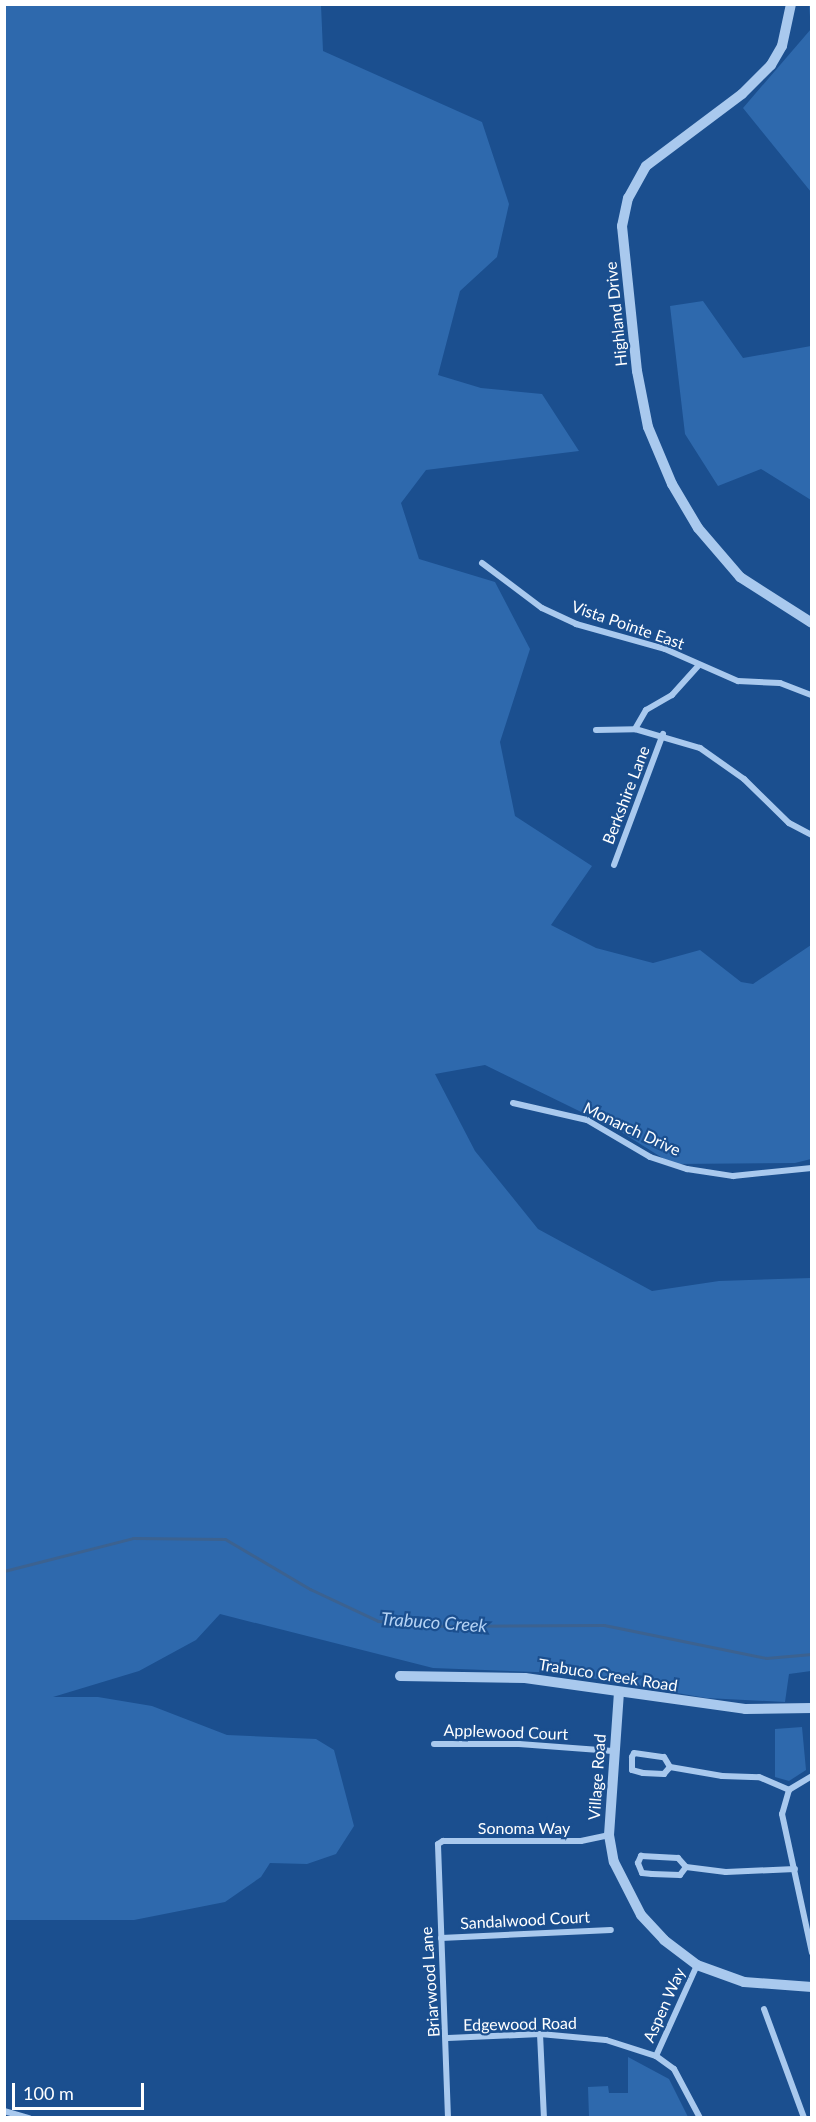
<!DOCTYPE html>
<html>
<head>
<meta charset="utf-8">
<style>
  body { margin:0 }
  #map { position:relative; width:816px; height:2122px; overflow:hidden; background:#1b4f8f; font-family:Lato,sans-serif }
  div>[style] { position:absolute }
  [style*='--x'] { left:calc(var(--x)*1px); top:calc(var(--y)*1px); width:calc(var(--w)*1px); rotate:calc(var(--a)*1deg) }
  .green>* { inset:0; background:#2e69ad }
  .stream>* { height:3px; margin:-1.5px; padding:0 1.5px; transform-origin:1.5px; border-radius:1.5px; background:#3c6290 }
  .minor>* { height:6px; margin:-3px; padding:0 3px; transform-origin:3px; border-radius:3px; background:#a9c9ee }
  .tertiary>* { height:10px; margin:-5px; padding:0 5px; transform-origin:5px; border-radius:5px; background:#a9c9ee }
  span { translate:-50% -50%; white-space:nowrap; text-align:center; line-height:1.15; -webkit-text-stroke:4.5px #1b4f8f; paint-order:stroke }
  .street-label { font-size:16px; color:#fff }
  .water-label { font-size:18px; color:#b5d3f5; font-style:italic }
  .frame { position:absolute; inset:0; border:6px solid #fff; pointer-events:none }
  .scale { position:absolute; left:12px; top:2083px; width:132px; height:27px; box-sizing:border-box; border:3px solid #fff; border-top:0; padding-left:8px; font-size:18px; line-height:21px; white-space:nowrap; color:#fff; -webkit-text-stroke:4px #1b4f8f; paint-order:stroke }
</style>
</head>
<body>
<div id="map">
  <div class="green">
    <i style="clip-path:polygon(5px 5px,321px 5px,323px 51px,482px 122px,509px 204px,497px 257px,460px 291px,438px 375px,481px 388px,542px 394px,579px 451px,426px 470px,401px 503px,419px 559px,495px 582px,530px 649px,500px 742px,515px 816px,592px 866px,551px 925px,596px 948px,653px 963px,700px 950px,741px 982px,753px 984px,811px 945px,811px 1159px,795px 1163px,672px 1164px,618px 1130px,485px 1065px,435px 1074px,475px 1151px,538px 1229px,652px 1291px,719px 1281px,811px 1278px,811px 1671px,789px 1674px,785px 1702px,706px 1698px,562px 1673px,433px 1668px,220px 1614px,196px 1640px,139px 1671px,53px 1697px,98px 1697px,152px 1706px,227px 1735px,316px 1739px,334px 1750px,354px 1826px,336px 1854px,307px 1864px,270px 1863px,261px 1877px,225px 1902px,134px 1920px,5px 1920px)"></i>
    <i style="clip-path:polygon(809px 5px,812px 5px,811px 192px,743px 108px,811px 29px)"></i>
    <i style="clip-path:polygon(703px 301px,743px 358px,811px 346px,811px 500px,761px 469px,718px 486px,685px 434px,670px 306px)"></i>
    <i style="clip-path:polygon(802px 1727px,806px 1770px,789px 1781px,775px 1777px,775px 1729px)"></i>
    <i style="clip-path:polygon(628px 2057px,669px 2079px,688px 2117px,589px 2117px,588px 2087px,608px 2086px,609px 2093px,628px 2093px)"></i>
  </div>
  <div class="stream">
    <i style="--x:4;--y:1571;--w:133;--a:-14.3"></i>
    <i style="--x:133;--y:1538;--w:92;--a:0.6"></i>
    <i style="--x:225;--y:1539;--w:99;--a:30.5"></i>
    <i style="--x:310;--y:1589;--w:75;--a:25.2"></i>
    <i style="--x:378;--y:1621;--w:66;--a:4.3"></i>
    <i style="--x:444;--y:1626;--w:160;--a:-0.4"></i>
    <i style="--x:604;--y:1625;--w:165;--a:11.5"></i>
    <i style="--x:766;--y:1658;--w:46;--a:-5"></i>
  </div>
  <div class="minor">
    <i style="--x:482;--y:563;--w:75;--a:36.9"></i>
    <i style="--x:542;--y:608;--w:38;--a:25"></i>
    <i style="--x:576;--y:624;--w:92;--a:15.7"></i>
    <i style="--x:665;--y:649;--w:80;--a:23.7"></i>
    <i style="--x:738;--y:681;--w:42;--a:2.7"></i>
    <i style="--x:780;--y:683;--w:34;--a:21"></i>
    <i style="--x:635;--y:729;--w:22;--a:-60"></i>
    <i style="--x:646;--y:710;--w:30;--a:-30"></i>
    <i style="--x:672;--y:695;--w:39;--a:-48"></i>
    <i style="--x:596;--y:730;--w:39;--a:-1"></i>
    <i style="--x:635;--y:729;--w:68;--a:16.3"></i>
    <i style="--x:700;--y:748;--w:54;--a:35.2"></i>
    <i style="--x:744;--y:779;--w:63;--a:44.4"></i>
    <i style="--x:789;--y:823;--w:26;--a:28"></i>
    <i style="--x:614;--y:865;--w:140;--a:-69.5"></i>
    <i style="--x:513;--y:1103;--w:76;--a:12.9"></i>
    <i style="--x:587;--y:1120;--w:73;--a:30.4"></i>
    <i style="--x:650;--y:1157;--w:39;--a:18"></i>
    <i style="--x:687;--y:1169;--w:47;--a:8.7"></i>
    <i style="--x:733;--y:1176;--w:79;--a:-5.8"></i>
    <i style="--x:434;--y:1744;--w:85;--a:0"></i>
    <i style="--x:519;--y:1744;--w:94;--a:4.3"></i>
    <i style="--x:670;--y:1767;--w:9;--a:131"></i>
    <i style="--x:664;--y:1774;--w:21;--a:-177"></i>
    <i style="--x:643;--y:1773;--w:11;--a:-165"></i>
    <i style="--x:632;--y:1770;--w:13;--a:-90"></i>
    <i style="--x:632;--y:1757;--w:4;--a:-63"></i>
    <i style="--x:634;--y:1753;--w:30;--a:8"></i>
    <i style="--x:664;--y:1757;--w:12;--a:59"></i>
    <i style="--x:670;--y:1767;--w:53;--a:9.8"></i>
    <i style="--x:722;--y:1776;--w:37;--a:2"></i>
    <i style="--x:759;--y:1777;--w:33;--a:23"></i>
    <i style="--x:812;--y:1776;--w:27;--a:149"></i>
    <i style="--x:789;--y:1790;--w:25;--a:106"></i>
    <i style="--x:782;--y:1814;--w:142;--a:77.8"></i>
    <i style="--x:686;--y:1867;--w:10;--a:127"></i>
    <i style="--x:680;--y:1875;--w:28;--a:-178"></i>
    <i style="--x:652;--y:1874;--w:10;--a:-174"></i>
    <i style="--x:642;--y:1873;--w:11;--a:-112"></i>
    <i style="--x:638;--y:1863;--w:8;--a:-67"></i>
    <i style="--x:641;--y:1856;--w:37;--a:3"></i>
    <i style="--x:678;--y:1858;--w:12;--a:48"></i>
    <i style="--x:686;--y:1867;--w:40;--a:7.1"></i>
    <i style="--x:726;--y:1872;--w:69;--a:-2.5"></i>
    <i style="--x:441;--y:1938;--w:170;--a:-2.7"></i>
    <i style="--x:764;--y:2009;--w:116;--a:69.8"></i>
    <i style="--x:540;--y:2034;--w:84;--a:87.3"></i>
    <i style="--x:448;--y:2038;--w:92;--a:-2.5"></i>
    <i style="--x:540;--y:2034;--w:66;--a:5.2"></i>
    <i style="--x:606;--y:2040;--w:52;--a:17.7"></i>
    <i style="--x:656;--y:2056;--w:22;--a:36"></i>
    <i style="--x:674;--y:2069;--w:55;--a:62"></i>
    <i style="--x:656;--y:2056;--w:100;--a:-65.7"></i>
    <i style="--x:4;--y:2111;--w:26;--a:16"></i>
    <i style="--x:448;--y:2118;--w:274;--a:-92.1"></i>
    <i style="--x:438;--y:1844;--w:6;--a:-31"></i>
    <i style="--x:443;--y:1841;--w:138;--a:0"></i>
    <i style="--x:581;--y:1841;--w:29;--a:-12"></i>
  </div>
  <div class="tertiary">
    <i style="--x:791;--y:4;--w:43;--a:102.1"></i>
    <i style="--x:782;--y:46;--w:22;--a:120"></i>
    <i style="--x:771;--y:65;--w:41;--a:135"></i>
    <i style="--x:742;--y:94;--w:120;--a:143.1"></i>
    <i style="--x:646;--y:166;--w:37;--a:119"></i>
    <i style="--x:628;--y:198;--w:29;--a:102"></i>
    <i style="--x:622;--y:226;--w:146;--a:84.1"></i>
    <i style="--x:637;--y:371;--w:57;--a:78.9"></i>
    <i style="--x:648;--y:427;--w:62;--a:67.2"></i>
    <i style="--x:672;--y:484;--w:51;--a:59.4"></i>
    <i style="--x:698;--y:528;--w:65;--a:49.4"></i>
    <i style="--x:740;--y:577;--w:85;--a:32.6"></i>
    <i style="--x:400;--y:1676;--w:125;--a:0.9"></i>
    <i style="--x:525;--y:1678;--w:222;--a:8"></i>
    <i style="--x:745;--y:1709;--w:67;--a:-0.9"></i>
    <i style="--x:619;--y:1692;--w:143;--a:94"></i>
    <i style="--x:609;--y:1835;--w:27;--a:80"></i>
    <i style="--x:614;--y:1862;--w:59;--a:63"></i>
    <i style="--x:641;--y:1915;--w:34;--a:47"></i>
    <i style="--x:664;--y:1940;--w:41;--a:37.1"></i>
    <i style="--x:697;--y:1965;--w:50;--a:19.9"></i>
    <i style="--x:744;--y:1982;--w:68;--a:4.2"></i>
  </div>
  <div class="street-label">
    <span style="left:616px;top:314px;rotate:-96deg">Highland Drive</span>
    <span style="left:628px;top:625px;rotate:19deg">Vista Pointe East</span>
    <span style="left:626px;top:795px;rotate:-69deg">Berkshire Lane</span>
    <span style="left:632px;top:1129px;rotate:25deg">Monarch Drive</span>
    <span style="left:608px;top:1675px;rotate:9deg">Trabuco Creek Road</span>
    <span style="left:506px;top:1732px;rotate:2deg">Applewood Court</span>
    <span style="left:597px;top:1777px;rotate:-86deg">Village Road</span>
    <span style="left:524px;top:1828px">Sonoma Way</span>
    <span style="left:525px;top:1920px;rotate:-3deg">Sandalwood Court</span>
    <span style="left:430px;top:1982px;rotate:-94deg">Briarwood Lane</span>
    <span style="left:664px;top:2005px;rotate:-66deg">Aspen Way</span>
    <span style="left:520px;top:2024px;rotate:-1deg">Edgewood Road</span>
  </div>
  <div class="water-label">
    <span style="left:434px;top:1622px;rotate:4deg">Trabuco Creek</span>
  </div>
  <div class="frame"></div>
  <div class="scale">100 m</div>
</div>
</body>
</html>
